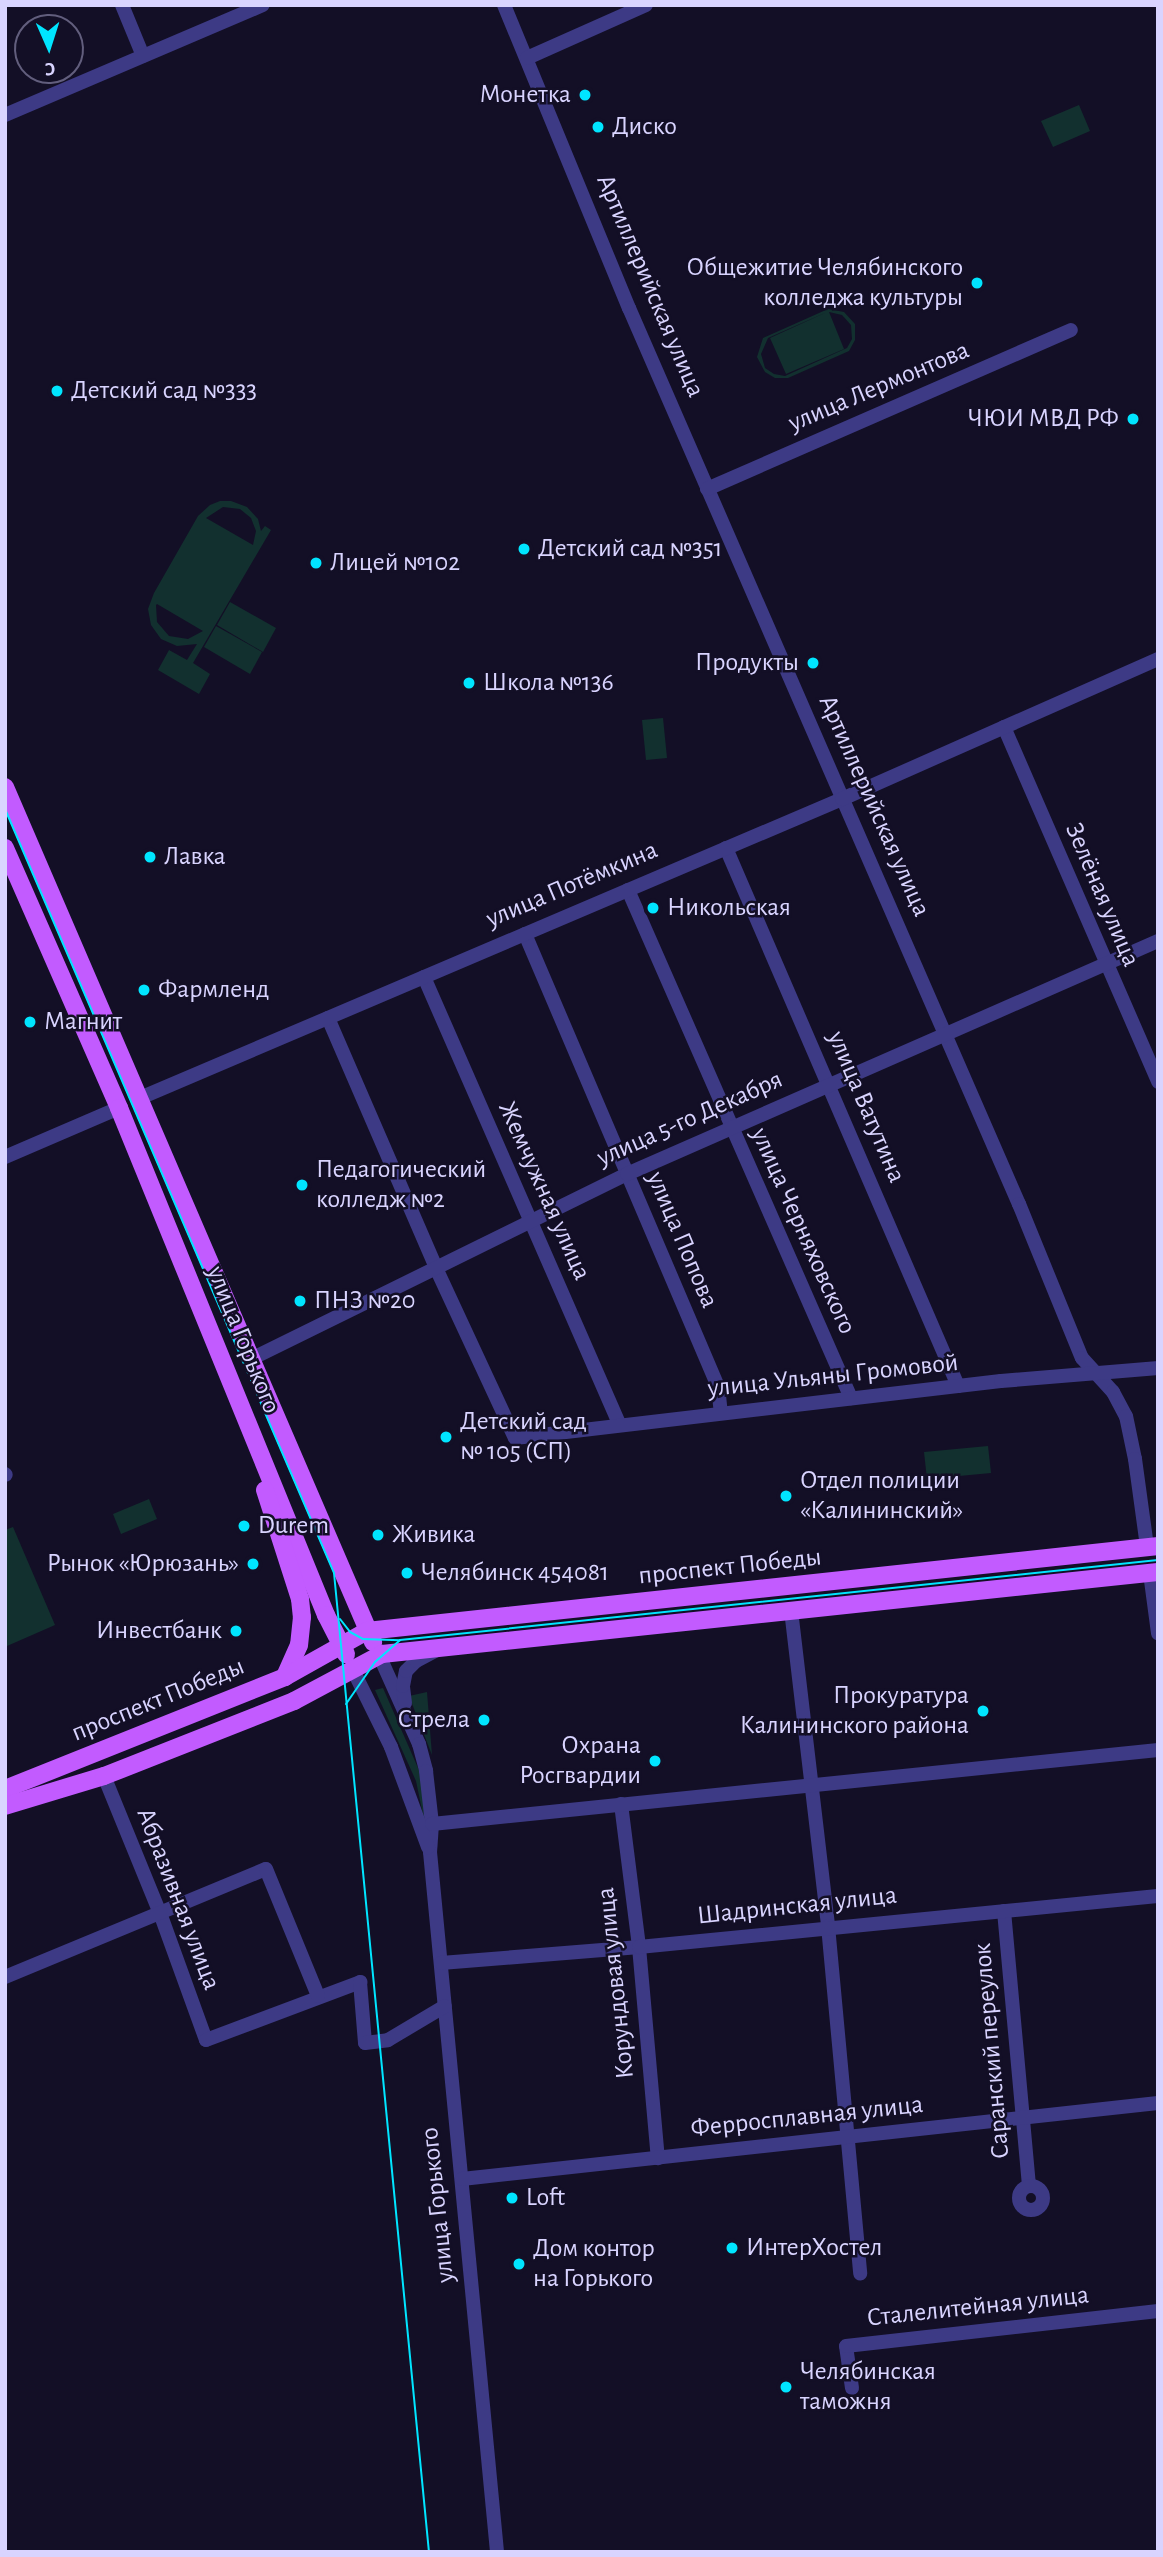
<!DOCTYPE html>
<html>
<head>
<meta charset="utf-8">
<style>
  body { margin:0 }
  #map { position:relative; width:1163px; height:2557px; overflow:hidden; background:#130f26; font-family:"Alegreya Sans",sans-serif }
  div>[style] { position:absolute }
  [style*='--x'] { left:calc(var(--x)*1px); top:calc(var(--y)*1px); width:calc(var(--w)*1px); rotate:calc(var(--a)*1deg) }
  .green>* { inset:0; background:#12302f }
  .minor>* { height:14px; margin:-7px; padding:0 7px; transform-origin:7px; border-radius:7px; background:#3d3a85 }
  .minor>.ring { margin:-7px; padding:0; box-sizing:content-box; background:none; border:14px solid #3d3a85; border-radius:50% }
  .major>* { height:18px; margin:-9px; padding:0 9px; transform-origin:9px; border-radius:9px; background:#c25bff }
  .tram>* { height:2px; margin:-1px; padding:0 1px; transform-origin:1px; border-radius:1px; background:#00e5ff }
  .dots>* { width:19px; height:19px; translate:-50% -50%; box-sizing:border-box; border:4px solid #130f26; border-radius:50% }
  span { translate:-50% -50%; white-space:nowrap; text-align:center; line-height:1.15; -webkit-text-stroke:5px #130f26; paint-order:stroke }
  .poi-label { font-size:26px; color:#d9d4ff }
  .right { translate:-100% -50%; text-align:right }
  .left { translate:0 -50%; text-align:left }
  .street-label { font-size:26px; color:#d9d4ff }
  .frame { position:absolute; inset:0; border:7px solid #d9d4ff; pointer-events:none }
  .north { position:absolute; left:14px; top:14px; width:70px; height:70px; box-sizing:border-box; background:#130f26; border:2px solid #625e7d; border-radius:50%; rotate:177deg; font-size:19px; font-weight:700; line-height:28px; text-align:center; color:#d9d4ff }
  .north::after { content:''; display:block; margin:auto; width:24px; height:32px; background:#00e5ff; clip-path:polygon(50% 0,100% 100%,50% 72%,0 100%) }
</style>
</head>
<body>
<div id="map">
  <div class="green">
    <i style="clip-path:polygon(1079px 105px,1090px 131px,1053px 147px,1041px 121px)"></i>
    <i style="clip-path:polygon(evenodd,828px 309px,844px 312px,855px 324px,855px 340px,849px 351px,788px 378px,775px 378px,765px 372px,757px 357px,763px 338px,828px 309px,827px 312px,770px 338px,786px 374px,844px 349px,829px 312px,842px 315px,851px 325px,852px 339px,847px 348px,785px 376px,774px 374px,765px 368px,761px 354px,768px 338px,827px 312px)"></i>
    <i style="clip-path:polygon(evenodd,220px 501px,231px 501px,247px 507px,258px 519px,261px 531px,265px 526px,271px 530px,193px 663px,210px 674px,199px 694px,158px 670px,169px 650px,187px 660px,197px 644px,177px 646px,161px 639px,151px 625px,148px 609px,154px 593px,198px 516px,210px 505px,220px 501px,223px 507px,240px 509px,251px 518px,256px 531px,253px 545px,206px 518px,223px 507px,220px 501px,156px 605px,157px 604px,203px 631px,188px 639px,169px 636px,157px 622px,156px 605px)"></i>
    <i style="clip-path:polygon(230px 602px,276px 628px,263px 652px,217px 625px)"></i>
    <i style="clip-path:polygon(216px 626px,262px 652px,250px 674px,204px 647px)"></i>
    <i style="clip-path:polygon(663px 718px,667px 758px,646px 760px,642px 720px)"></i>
    <i style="clip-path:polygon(988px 1446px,991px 1473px,927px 1479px,924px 1452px)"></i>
    <i style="clip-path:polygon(149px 1499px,157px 1519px,121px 1534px,113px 1514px)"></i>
    <i style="clip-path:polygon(13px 1527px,55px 1625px,7px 1646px,5px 1530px)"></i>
    <i style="clip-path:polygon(383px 1688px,422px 1777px,427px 1834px,416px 1781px,375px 1690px)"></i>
    <i style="clip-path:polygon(427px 1692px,432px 1755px,409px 1696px)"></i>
  </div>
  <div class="minor">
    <i style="--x:122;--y:5;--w:55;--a:67.6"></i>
    <i style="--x:504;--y:5;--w:328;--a:67.6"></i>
    <i style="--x:629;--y:308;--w:977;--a:66.48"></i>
    <i style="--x:1019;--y:1204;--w:166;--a:67.8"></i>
    <i style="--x:1082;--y:1358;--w:46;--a:47.6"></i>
    <i style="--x:1113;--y:1392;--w:27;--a:62"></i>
    <i style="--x:1126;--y:1416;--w:44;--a:78.2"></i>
    <i style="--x:1135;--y:1459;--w:89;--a:82.2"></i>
    <i style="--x:527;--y:58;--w:130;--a:-24"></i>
    <i style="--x:5;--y:115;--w:280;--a:-23.1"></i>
    <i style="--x:707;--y:489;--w:397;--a:-23.6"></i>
    <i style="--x:1004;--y:727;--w:387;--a:66.5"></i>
    <i style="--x:726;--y:848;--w:586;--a:66.67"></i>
    <i style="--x:628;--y:890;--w:555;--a:66.3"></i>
    <i style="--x:525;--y:934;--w:491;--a:66.9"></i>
    <i style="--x:718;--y:1386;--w:27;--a:84"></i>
    <i style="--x:424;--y:977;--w:489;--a:66.4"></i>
    <i style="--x:328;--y:1018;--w:272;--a:66.6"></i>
    <i style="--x:436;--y:1268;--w:187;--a:65.1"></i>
    <i style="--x:515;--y:1438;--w:489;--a:-6.7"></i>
    <i style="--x:1001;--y:1381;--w:158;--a:-4.7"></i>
    <i style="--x:140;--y:1098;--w:763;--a:-23.07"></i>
    <i style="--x:842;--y:799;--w:346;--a:-23.9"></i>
    <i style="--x:5;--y:1157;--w:124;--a:-23.3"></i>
    <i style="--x:251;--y:1359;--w:419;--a:-26.2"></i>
    <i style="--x:627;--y:1174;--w:580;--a:-23.69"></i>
    <i style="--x:5;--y:1474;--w:1;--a:45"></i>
    <i style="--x:1150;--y:1573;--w:61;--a:82.4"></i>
    <i style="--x:791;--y:1610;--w:318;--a:83.3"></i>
    <i style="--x:828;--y:1926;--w:349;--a:84.7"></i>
    <i style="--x:379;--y:1655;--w:98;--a:65.8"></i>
    <i style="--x:419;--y:1744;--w:28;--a:75"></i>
    <i style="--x:426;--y:1771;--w:53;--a:83.5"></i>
    <i style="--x:432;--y:1824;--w:28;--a:94"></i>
    <i style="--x:430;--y:1852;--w:703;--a:84.53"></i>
    <i style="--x:352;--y:1668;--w:88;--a:63.7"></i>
    <i style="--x:391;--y:1747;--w:107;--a:69.7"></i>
    <i style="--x:405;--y:1703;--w:17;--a:-97"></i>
    <i style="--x:403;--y:1686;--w:15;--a:-79"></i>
    <i style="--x:406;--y:1671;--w:14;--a:-45"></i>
    <i style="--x:416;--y:1661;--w:24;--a:-28"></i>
    <i style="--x:104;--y:1776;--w:148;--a:67.8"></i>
    <i style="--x:160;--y:1913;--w:135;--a:70.1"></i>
    <i style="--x:206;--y:2040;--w:165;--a:-20.6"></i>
    <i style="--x:360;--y:1982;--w:61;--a:85.3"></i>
    <i style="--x:365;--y:2043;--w:23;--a:-7"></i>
    <i style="--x:388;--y:2040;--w:66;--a:-30.8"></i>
    <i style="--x:621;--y:1804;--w:144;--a:82.8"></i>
    <i style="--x:639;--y:1947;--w:212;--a:84.9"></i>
    <i style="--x:432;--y:1824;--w:730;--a:-5.82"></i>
    <i style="--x:1004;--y:1911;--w:276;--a:84.8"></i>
    <i style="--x:441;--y:1963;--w:199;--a:-4.6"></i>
    <i style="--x:639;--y:1947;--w:521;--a:-5.61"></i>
    <i style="--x:5;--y:1977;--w:282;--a:-22.5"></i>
    <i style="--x:266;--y:1869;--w:137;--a:67.7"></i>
    <i style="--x:462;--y:2179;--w:700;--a:-6.23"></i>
    <i class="ring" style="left:1019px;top:2186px;width:10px;height:10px"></i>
    <i style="--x:852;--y:2388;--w:42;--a:-98.1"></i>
    <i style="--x:846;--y:2346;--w:314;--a:-6.4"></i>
  </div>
  <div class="major">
    <i style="--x:5;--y:787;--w:931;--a:66.71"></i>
    <i style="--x:5;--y:848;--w:284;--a:66.3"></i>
    <i style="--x:119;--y:1108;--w:548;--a:67.79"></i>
    <i style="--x:326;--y:1615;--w:44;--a:62.9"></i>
    <i style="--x:265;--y:1490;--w:114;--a:72.2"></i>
    <i style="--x:300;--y:1599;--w:18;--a:84"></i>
    <i style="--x:302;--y:1617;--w:28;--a:96"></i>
    <i style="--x:299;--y:1645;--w:35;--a:114"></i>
    <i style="--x:5;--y:1789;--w:302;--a:-21.8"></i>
    <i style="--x:285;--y:1677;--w:94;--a:-29.3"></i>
    <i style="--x:367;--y:1631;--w:796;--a:-6.13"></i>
    <i style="--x:5;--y:1806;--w:103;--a:-16.9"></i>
    <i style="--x:104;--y:1776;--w:204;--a:-21.5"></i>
    <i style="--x:294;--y:1701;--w:100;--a:-28.1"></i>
    <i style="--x:382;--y:1654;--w:780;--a:-6.03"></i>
  </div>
  <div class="tram">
    <i style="--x:5;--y:809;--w:832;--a:66.7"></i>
    <i style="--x:334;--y:1573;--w:984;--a:84.46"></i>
    <i style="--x:340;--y:1619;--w:16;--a:52"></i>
    <i style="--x:350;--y:1632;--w:15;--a:28"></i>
    <i style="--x:363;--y:1639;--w:37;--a:2"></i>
    <i style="--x:400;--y:1640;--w:762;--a:-6.02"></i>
    <i style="--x:346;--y:1704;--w:51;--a:-55.4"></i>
    <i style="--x:375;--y:1662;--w:33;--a:-41"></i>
  </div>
  <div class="dots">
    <i style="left:585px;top:95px;background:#00e5ff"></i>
    <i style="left:598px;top:127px;background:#00e5ff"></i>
    <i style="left:977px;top:283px;background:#00e5ff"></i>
    <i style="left:57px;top:391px;background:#00e5ff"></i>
    <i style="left:1133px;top:419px;background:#00e5ff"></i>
    <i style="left:524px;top:549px;background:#00e5ff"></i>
    <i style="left:316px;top:563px;background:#00e5ff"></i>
    <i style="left:813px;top:663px;background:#00e5ff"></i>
    <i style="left:469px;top:683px;background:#00e5ff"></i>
    <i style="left:150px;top:857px;background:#00e5ff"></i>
    <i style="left:653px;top:908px;background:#00e5ff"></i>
    <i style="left:144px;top:990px;background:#00e5ff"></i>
    <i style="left:30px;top:1022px;background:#00e5ff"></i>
    <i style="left:302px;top:1185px;background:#00e5ff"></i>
    <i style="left:300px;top:1301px;background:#00e5ff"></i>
    <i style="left:446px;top:1437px;background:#00e5ff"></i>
    <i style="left:786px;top:1496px;background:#00e5ff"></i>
    <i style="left:244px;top:1526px;background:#00e5ff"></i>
    <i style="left:378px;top:1535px;background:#00e5ff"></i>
    <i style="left:253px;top:1564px;background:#00e5ff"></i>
    <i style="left:407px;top:1573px;background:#00e5ff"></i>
    <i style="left:236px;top:1631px;background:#00e5ff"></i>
    <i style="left:983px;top:1711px;background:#00e5ff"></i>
    <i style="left:484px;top:1720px;background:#00e5ff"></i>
    <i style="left:655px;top:1761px;background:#00e5ff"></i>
    <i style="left:512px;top:2198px;background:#00e5ff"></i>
    <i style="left:732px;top:2248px;background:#00e5ff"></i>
    <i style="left:519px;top:2264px;background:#00e5ff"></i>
    <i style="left:786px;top:2387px;background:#00e5ff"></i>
  </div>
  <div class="poi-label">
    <span class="right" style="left:571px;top:95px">Монетка</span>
    <span class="left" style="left:612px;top:127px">Диско</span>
    <span class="right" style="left:963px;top:283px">Общежитие Челябинского<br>колледжа культуры</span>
    <span class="left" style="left:71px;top:391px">Детский сад №333</span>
    <span class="right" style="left:1119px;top:419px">ЧЮИ МВД РФ</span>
    <span class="left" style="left:538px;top:549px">Детский сад №351</span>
    <span class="left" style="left:330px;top:563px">Лицей №102</span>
    <span class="right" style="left:799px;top:663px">Продукты</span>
    <span class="left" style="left:483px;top:683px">Школа №136</span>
    <span class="left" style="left:164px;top:857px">Лавка</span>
    <span class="left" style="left:667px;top:908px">Никольская</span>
    <span class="left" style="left:158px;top:990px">Фармленд</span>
    <span class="left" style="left:44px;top:1022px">Магнит</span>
    <span class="left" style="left:316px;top:1185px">Педагогический<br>колледж №2</span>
    <span class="left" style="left:314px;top:1301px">ПНЗ №20</span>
    <span class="left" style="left:460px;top:1437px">Детский сад<br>№ 105 (СП)</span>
    <span class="left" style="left:800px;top:1496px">Отдел полиции<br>«Калининский»</span>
    <span class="left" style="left:258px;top:1526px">Durem</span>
    <span class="left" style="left:392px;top:1535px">Живика</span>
    <span class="right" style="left:239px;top:1564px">Рынок «Юрюзань»</span>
    <span class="left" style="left:421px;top:1573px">Челябинск 454081</span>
    <span class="right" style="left:222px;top:1631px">Инвестбанк</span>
    <span class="right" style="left:969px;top:1711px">Прокуратура<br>Калининского района</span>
    <span class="right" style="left:470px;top:1720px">Стрела</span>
    <span class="right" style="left:641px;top:1761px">Охрана<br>Росгвардии</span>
    <span class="left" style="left:526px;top:2198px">Loft</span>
    <span class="left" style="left:746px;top:2248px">ИнтерХостел</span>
    <span class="left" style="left:533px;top:2264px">Дом контор<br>на Горького</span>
    <span class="left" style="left:800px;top:2387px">Челябинская<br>таможня</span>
  </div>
  <div class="street-label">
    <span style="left:650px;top:286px;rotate:67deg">Артиллерийская улица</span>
    <span style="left:879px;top:387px;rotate:-23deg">улица Лермонтова</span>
    <span style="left:874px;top:806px;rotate:66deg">Артиллерийская улица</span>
    <span style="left:572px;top:885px;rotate:-23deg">улица Потёмкина</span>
    <span style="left:1102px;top:895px;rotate:67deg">Зелёная улица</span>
    <span style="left:866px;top:1107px;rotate:67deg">улица Ватутина</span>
    <span style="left:690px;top:1119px;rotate:-24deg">улица 5-го Декабря</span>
    <span style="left:544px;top:1191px;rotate:66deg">Жемчужная улица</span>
    <span style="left:803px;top:1231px;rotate:66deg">улица Черняховского</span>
    <span style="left:682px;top:1240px;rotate:67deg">улица Попова</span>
    <span style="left:243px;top:1340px;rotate:68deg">улица Горького</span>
    <span style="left:833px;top:1376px;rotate:-6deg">улица Ульяны Громовой</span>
    <span style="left:730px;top:1567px;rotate:-6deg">проспект Победы</span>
    <span style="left:158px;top:1700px;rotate:-22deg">проспект Победы</span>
    <span style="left:178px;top:1899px;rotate:69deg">Абразивная улица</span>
    <span style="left:797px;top:1906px;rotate:-6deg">Шадринская улица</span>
    <span style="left:616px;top:1983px;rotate:-96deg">Корундовая улица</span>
    <span style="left:992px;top:2051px;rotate:-95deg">Саранский переулок</span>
    <span style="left:807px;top:2117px;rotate:-6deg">Ферросплавная улица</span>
    <span style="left:438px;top:2205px;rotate:-96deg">улица Горького</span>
    <span style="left:978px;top:2307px;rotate:-6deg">Сталелитейная улица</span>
  </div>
  <div class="frame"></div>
  <div class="north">С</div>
</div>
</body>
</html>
